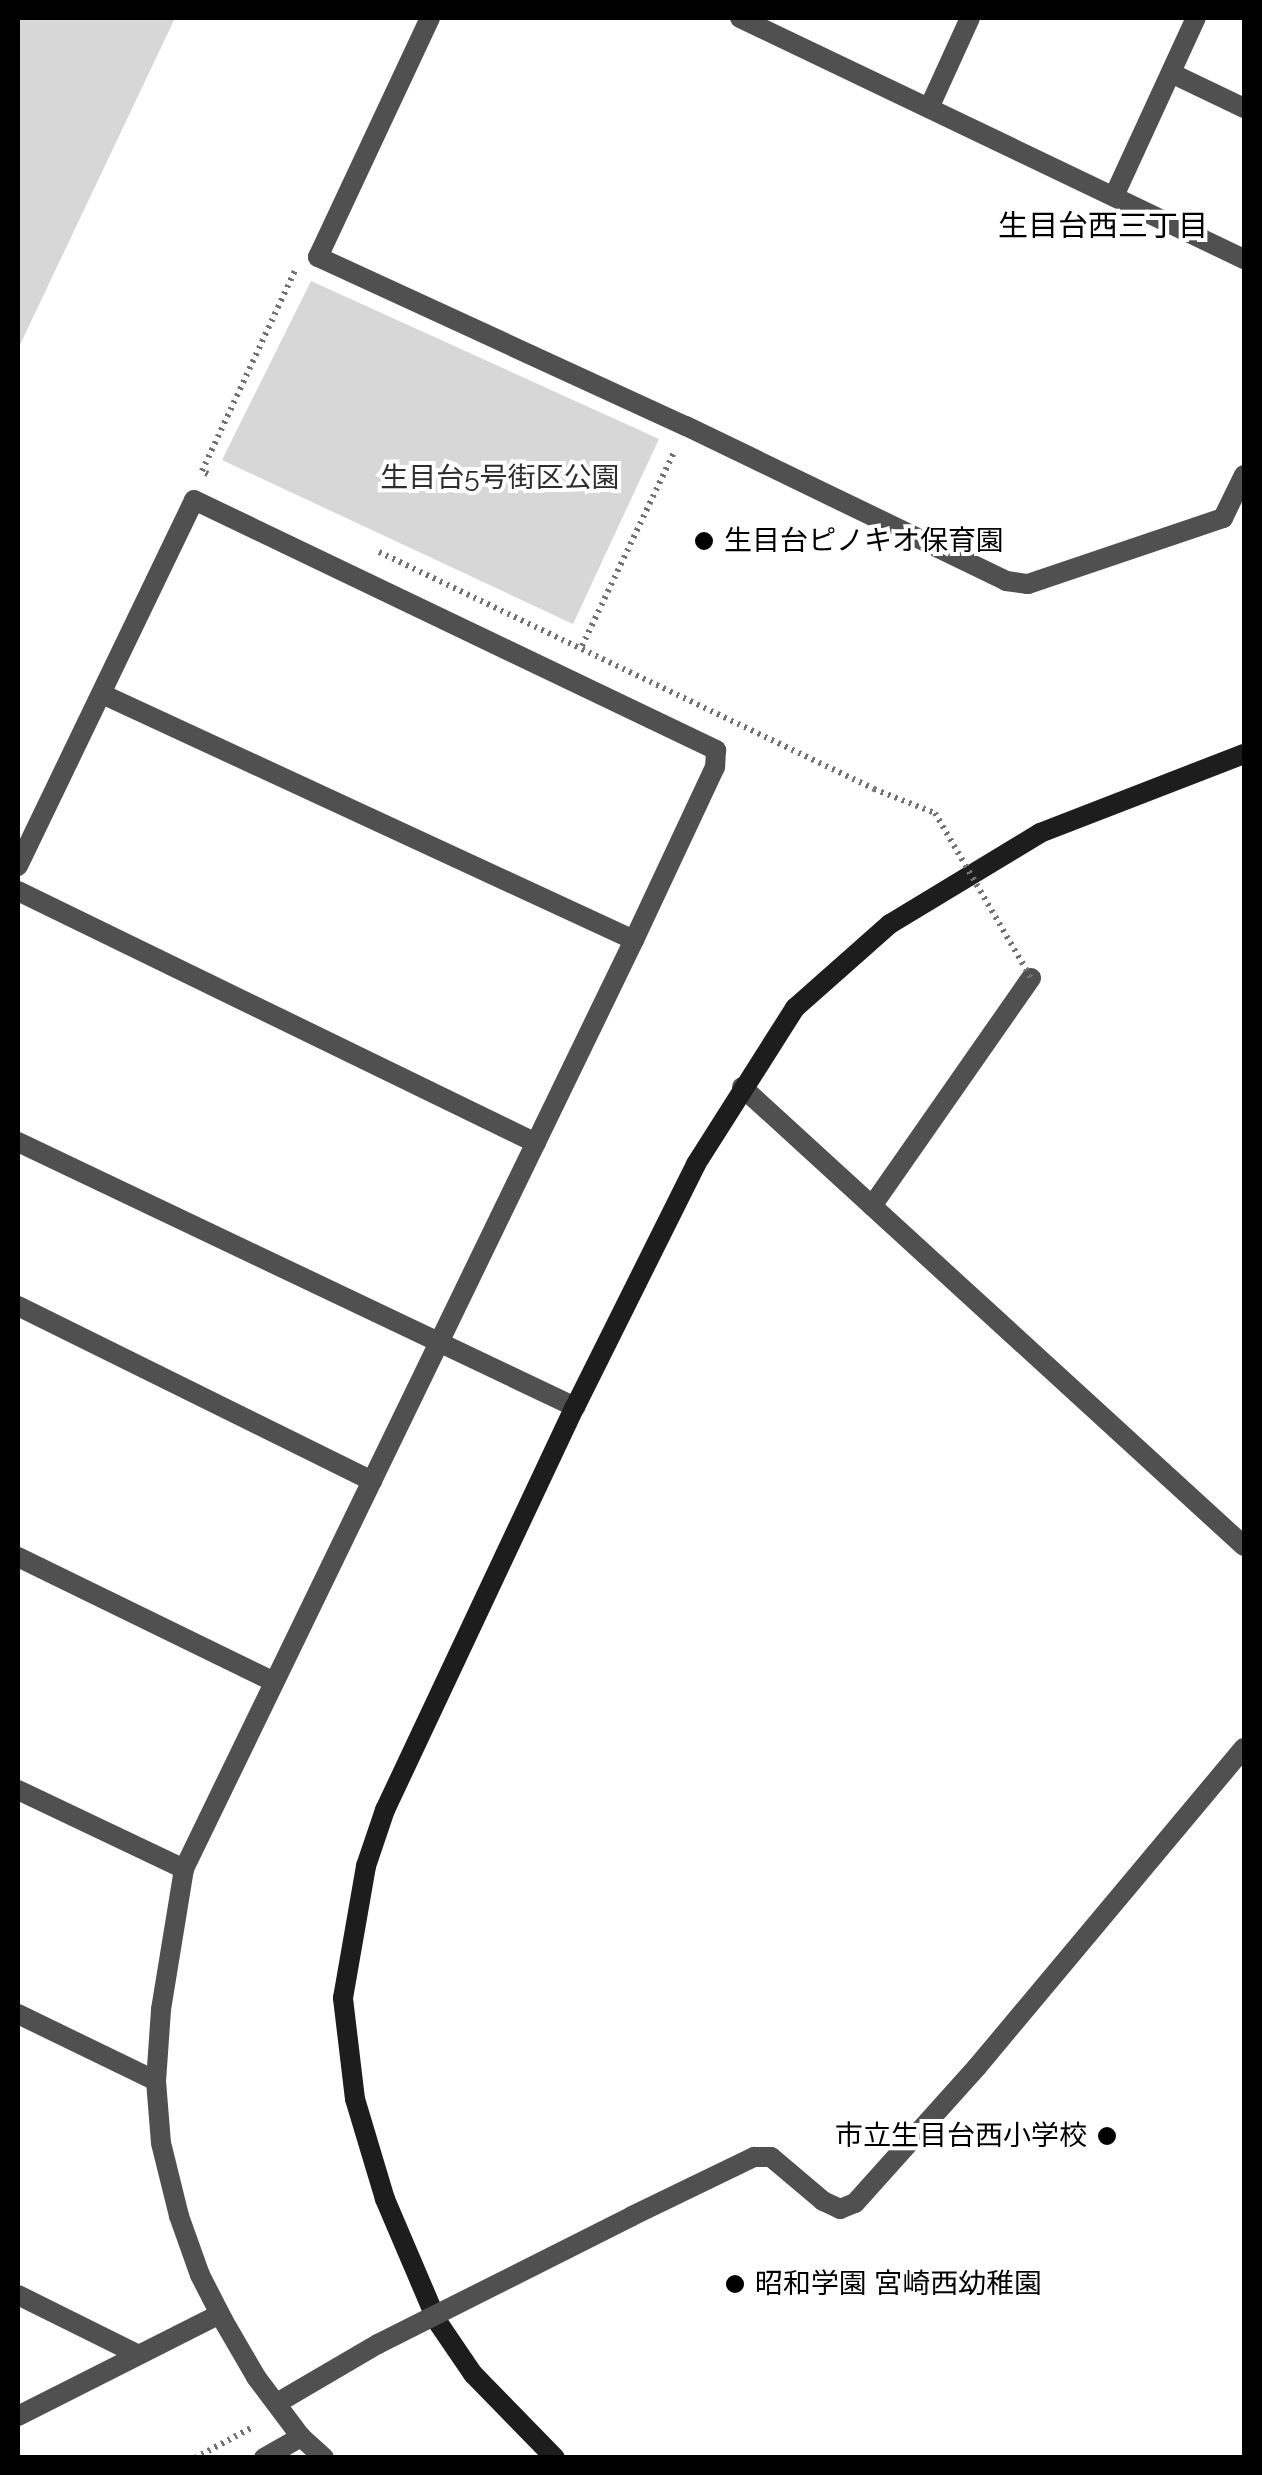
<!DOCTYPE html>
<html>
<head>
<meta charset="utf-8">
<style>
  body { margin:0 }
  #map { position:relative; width:1262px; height:2475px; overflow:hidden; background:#fff; font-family:Raleway,"Noto Sans JP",sans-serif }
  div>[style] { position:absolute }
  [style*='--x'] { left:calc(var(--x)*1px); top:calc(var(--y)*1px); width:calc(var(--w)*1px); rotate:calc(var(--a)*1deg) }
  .green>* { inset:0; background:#d7d7d7 }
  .path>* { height:6px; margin-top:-3px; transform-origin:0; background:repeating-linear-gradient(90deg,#727272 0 2.5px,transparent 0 7.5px) }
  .street>* { height:20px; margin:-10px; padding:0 10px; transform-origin:10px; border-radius:10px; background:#505050 }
  .secondary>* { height:20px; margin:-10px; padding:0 10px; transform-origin:10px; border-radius:10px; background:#1d1d1d }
  .path-bridge>* { height:6px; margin-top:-3px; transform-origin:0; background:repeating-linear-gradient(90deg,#727272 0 2.5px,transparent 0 7.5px) }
  .street-bridge>* { height:20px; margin:-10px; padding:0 10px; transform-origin:10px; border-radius:10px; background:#505050 }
  .dots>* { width:28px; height:28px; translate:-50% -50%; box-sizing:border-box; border:5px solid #fff; border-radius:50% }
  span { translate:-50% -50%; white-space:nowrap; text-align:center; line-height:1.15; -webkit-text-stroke:8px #fff; paint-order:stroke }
  .park-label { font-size:28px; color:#2e2e2e }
  .poi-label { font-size:28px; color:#000 }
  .left { translate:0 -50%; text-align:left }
  .right { translate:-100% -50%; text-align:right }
  .neighbourhood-label { font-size:30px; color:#000 }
  .frame { position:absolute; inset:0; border:20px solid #000; pointer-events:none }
</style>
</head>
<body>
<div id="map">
  <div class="green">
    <i style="clip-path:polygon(18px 18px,175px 18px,18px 349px)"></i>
    <i style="clip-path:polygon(311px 281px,659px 439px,573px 624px,222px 460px)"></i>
  </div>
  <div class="path">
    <i style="--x:208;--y:474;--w:7;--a:-153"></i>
    <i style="--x:202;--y:471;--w:221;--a:-65.1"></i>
    <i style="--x:379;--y:552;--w:549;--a:25.58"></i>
    <i style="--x:874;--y:789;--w:66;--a:21.5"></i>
    <i style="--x:582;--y:646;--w:217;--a:-64.6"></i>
    <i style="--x:195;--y:2458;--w:64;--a:-28.2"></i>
  </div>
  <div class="street">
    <i style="--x:430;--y:18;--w:264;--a:115.1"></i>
    <i style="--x:318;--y:257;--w:405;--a:24.7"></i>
    <i style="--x:686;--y:426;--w:356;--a:25.8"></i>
    <i style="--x:1006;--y:581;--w:22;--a:8"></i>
    <i style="--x:1028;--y:584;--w:206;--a:-18.7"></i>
    <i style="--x:1223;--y:518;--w:48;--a:-64"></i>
    <i style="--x:740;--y:18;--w:559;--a:25.56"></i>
    <i style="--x:1171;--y:73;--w:81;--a:25.6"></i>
    <i style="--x:929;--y:108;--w:99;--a:-65.5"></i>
    <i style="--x:1114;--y:196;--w:196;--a:-65.3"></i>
    <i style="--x:102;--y:694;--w:586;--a:24.82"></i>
    <i style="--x:18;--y:866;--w:406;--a:-64.3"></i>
    <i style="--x:194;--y:500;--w:579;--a:25.59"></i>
    <i style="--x:716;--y:750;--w:17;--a:93"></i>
    <i style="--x:715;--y:767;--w:191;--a:115.1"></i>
    <i style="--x:634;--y:940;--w:1032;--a:115.85"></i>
    <i style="--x:184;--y:1869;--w:143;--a:99.3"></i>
    <i style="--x:161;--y:2010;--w:71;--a:94"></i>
    <i style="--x:156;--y:2081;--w:62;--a:85.4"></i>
    <i style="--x:161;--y:2143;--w:75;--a:76.1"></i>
    <i style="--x:179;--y:2216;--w:63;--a:70.4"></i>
    <i style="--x:200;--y:2275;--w:51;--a:62.9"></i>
    <i style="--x:223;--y:2320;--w:66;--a:59.9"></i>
    <i style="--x:256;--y:2377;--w:75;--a:53.1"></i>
    <i style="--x:301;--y:2437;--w:31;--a:42"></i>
    <i style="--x:18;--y:891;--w:576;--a:25.94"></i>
    <i style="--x:742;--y:1087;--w:680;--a:42.44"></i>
    <i style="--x:18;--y:1142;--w:617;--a:25.44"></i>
    <i style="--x:872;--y:1206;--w:278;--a:-55.1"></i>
    <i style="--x:18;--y:1306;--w:395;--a:26.3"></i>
    <i style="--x:18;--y:1557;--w:285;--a:26"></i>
    <i style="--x:18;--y:1790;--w:184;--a:25.4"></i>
    <i style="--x:18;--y:2014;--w:153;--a:25.9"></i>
    <i style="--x:632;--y:2216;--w:136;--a:-25.8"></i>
    <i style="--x:754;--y:2157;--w:17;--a:0"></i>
    <i style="--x:771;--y:2157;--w:68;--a:40.2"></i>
    <i style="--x:823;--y:2201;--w:19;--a:25"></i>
    <i style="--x:840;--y:2209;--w:16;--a:-22"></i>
    <i style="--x:855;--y:2203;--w:183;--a:-48.1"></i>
    <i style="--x:977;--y:2067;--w:416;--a:-50.1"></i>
    <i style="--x:18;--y:2295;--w:133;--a:26.4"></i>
    <i style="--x:277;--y:2403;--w:117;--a:-30.3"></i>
    <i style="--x:18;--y:2416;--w:226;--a:-26.8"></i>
    <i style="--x:264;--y:2458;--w:43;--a:-29.6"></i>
  </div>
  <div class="secondary">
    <i style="--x:555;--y:2458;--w:117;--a:-134.3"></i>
    <i style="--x:473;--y:2374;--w:64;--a:-124.2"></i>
    <i style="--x:437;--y:2321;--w:133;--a:-113.1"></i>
    <i style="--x:385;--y:2199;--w:104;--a:-106.7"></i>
    <i style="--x:355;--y:2099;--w:102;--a:-96.8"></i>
    <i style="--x:343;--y:1998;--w:134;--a:-80.1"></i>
    <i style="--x:366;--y:1866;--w:59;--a:-71.3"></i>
    <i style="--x:385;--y:1810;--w:446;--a:-64.8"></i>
    <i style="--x:575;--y:1407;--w:271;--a:-63.5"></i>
    <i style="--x:696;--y:1164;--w:185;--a:-57.6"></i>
    <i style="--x:795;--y:1008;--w:127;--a:-41.5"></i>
    <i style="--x:890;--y:924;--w:175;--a:-31.2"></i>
    <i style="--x:1040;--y:833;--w:219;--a:-21.2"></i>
  </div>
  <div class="path-bridge">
    <i style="--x:935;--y:813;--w:191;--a:59.8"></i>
  </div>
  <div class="street-bridge">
    <i style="--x:378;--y:2344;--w:284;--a:-26.7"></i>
  </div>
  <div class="dots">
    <i style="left:704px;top:541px;background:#000"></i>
    <i style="left:1107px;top:2136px;background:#000"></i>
    <i style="left:735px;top:2284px;background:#000"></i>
  </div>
  <div class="park-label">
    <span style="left:500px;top:478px">生目台5号街区公園</span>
  </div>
  <div class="poi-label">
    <span class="left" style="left:724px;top:541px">生目台ピノキオ保育園</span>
    <span class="right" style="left:1087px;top:2136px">市立生目台西小学校</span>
    <span class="left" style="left:755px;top:2284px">昭和学園 宮崎西幼稚園</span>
  </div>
  <div class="neighbourhood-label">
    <span style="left:1103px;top:226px">生目台西三丁目</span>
  </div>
  <div class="frame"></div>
</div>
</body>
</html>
